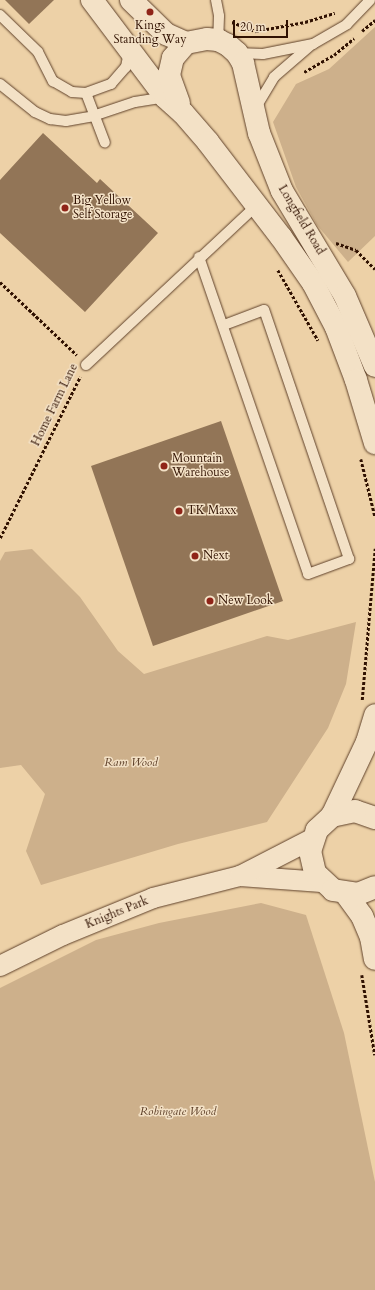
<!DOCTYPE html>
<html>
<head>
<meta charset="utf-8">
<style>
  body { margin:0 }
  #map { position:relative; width:375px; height:1290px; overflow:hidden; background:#edd1a7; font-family:Cardo,serif }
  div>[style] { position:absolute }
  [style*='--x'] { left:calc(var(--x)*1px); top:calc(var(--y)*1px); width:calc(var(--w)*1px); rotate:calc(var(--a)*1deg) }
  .green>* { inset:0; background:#cdb08b }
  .building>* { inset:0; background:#927557 }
  .path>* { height:2.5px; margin-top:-1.25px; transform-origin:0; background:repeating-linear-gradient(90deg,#301101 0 3px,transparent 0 5px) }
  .roads { filter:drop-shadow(0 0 1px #5f412a) drop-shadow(0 0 1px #5f412a) }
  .lane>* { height:10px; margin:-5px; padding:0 5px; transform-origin:5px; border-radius:5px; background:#f3e1c6 }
  .street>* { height:20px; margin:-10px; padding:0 10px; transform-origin:10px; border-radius:10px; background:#f3e1c6 }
  .secondary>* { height:22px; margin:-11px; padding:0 11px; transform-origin:11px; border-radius:11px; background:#f3e1c6 }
  .dots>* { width:11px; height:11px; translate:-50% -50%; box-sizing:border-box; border:2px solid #f3e1c6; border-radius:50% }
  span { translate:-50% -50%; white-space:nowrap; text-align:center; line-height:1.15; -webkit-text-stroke:3px #f3e1c6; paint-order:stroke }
  .poi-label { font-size:12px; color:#301101 }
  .left { translate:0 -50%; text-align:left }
  .street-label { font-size:12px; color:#301101 }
  .park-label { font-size:12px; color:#5f412a; font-style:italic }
  .scale { position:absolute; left:233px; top:20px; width:55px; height:18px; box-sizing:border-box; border:2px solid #301101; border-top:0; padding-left:5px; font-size:12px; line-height:14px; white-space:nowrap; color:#301101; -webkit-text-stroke:3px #f3e1c6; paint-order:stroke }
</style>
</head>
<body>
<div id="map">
  <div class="green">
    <i style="clip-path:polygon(375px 27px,375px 236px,348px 262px,317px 225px,296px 187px,273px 122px,296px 84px,329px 69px)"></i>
    <i style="clip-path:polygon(32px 549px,80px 597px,118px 651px,144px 674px,267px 636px,288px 640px,356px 622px,346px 684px,328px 728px,267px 822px,178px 844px,41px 885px,26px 851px,45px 794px,21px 765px,0 768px,0 561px,5px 552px)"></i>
    <i style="clip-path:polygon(261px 903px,306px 915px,344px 1033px,375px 1182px,375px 1290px,0 1290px,0 988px,96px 940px,159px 923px)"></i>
  </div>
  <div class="building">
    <i style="clip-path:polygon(5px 0,54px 0,29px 24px)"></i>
    <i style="clip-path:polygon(43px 133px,97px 183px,100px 179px,158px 233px,85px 312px,0 233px,0 180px)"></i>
    <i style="clip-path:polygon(221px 421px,283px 601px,153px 646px,91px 466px)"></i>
  </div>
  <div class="path">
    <i style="--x:232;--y:22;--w:26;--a:21"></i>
    <i style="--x:256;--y:31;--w:50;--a:-10.4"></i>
    <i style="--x:305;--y:22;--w:31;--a:-17"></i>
    <i style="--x:362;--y:31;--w:17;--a:-40"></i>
    <i style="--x:304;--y:72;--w:34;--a:-30"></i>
    <i style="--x:334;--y:55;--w:26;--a:-40"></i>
    <i style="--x:336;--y:243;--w:21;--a:19"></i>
    <i style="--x:356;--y:250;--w:27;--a:45"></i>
    <i style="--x:278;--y:270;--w:81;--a:60.3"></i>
    <i style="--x:0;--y:282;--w:106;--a:43.5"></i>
    <i style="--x:361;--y:459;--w:59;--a:76.2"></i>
    <i style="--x:0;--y:538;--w:180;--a:-63.6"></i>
    <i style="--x:362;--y:700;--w:152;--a:-85.1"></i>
    <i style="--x:362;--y:975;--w:81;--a:80.8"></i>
  </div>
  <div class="roads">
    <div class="lane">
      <i style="--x:216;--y:0;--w:16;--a:79"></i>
      <i style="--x:219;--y:16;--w:24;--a:92"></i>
      <i style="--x:0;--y:15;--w:53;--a:44.2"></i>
      <i style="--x:38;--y:52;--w:33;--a:63"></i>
      <i style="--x:53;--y:81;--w:22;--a:30"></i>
      <i style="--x:72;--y:92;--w:14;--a:4"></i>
      <i style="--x:86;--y:93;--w:27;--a:-20"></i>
      <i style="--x:111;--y:84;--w:23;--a:-49"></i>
      <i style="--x:126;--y:67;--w:15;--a:-79"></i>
      <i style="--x:237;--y:53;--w:26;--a:2"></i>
      <i style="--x:263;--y:54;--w:51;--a:-11.3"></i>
      <i style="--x:313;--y:44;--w:39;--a:-30"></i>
      <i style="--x:347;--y:24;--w:33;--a:-46"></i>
      <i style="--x:0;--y:84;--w:45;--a:38.7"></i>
      <i style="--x:35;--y:112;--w:17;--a:25"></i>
      <i style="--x:50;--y:119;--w:16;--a:7"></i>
      <i style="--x:66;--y:121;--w:27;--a:-10"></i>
      <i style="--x:93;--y:116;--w:44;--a:-18.4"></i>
      <i style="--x:135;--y:102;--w:30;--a:-9"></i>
      <i style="--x:86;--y:93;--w:53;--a:69.2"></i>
      <i style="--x:255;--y:109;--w:37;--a:-59"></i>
      <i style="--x:274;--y:77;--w:49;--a:-40.9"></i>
      <i style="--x:199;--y:257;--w:335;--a:71"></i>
      <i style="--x:308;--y:574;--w:44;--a:-20.1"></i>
      <i style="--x:349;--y:559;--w:263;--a:-108.8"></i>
      <i style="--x:264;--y:310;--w:43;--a:159.4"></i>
      <i style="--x:86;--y:365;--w:234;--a:-43.1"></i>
    </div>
    <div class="street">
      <i style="--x:240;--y:876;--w:82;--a:4.2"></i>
      <i style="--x:0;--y:966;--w:70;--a:-26.2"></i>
      <i style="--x:63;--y:935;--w:97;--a:-22.3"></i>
      <i style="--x:153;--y:898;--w:90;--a:-14.2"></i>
      <i style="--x:240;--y:876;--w:81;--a:-27.2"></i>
    </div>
    <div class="secondary">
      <i style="--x:92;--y:0;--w:121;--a:53"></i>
      <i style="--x:165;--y:97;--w:24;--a:42"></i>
      <i style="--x:183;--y:113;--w:38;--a:49"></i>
      <i style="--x:208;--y:142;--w:120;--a:52.5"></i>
      <i style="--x:281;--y:237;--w:56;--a:55.2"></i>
      <i style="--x:313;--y:283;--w:50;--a:62.4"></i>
      <i style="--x:336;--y:327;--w:57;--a:69.3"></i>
      <i style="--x:356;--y:380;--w:66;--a:73.2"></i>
      <i style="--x:131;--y:0;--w:49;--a:44.2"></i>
      <i style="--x:166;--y:34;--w:22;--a:24"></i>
      <i style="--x:179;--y:103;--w:30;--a:-110"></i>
      <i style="--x:169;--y:75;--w:17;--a:-77"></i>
      <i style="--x:173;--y:58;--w:20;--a:-49"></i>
      <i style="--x:186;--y:43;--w:21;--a:-11"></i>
      <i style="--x:207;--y:39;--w:11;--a:5"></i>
      <i style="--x:218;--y:40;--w:11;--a:27"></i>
      <i style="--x:228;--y:45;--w:12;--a:42"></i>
      <i style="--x:237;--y:53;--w:12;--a:59"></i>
      <i style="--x:243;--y:63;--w:72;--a:77.1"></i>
      <i style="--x:259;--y:133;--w:62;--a:68.4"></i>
      <i style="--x:282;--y:191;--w:122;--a:59"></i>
      <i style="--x:345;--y:296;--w:76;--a:66.8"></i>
      <i style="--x:332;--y:816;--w:82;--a:-64.7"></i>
      <i style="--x:367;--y:742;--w:28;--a:-73"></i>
      <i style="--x:375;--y:818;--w:21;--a:-161"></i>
      <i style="--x:355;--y:811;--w:24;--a:168"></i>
      <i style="--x:332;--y:816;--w:21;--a:137"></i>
      <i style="--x:317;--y:830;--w:22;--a:108"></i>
      <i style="--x:310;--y:851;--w:23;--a:77"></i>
      <i style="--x:315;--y:873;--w:25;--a:43"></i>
      <i style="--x:333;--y:890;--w:25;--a:9"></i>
      <i style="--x:358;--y:894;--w:18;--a:-22"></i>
      <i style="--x:346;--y:894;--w:27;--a:54"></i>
      <i style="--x:362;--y:916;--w:23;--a:67"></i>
      <i style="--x:371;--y:937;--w:22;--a:80"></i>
    </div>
  </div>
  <div class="dots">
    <i style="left:150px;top:12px;background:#8f2418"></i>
    <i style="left:65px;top:208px;background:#8f2418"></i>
    <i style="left:164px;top:466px;background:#8f2418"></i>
    <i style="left:179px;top:511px;background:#8f2418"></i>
    <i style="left:195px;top:556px;background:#8f2418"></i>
    <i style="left:210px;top:601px;background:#8f2418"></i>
  </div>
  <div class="poi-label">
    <span style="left:150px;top:33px">Kings<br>Standing Way</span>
    <span class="left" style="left:73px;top:208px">Big Yellow<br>Self Storage</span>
    <span class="left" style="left:172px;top:466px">Mountain<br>Warehouse</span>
    <span class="left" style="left:187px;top:511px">TK Maxx</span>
    <span class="left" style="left:203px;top:556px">Next</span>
    <span class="left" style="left:218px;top:601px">New Look</span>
  </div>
  <div class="street-label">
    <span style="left:301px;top:220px;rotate:59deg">Longfield Road</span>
    <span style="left:55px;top:405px;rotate:-64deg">Home Farm Lane</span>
    <span style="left:117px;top:913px;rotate:-22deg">Knights Park</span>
  </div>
  <div class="park-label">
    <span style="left:131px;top:763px">Ram Wood</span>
    <span style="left:178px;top:1112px">Robingate Wood</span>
  </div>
  <div class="scale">20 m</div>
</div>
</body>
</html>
